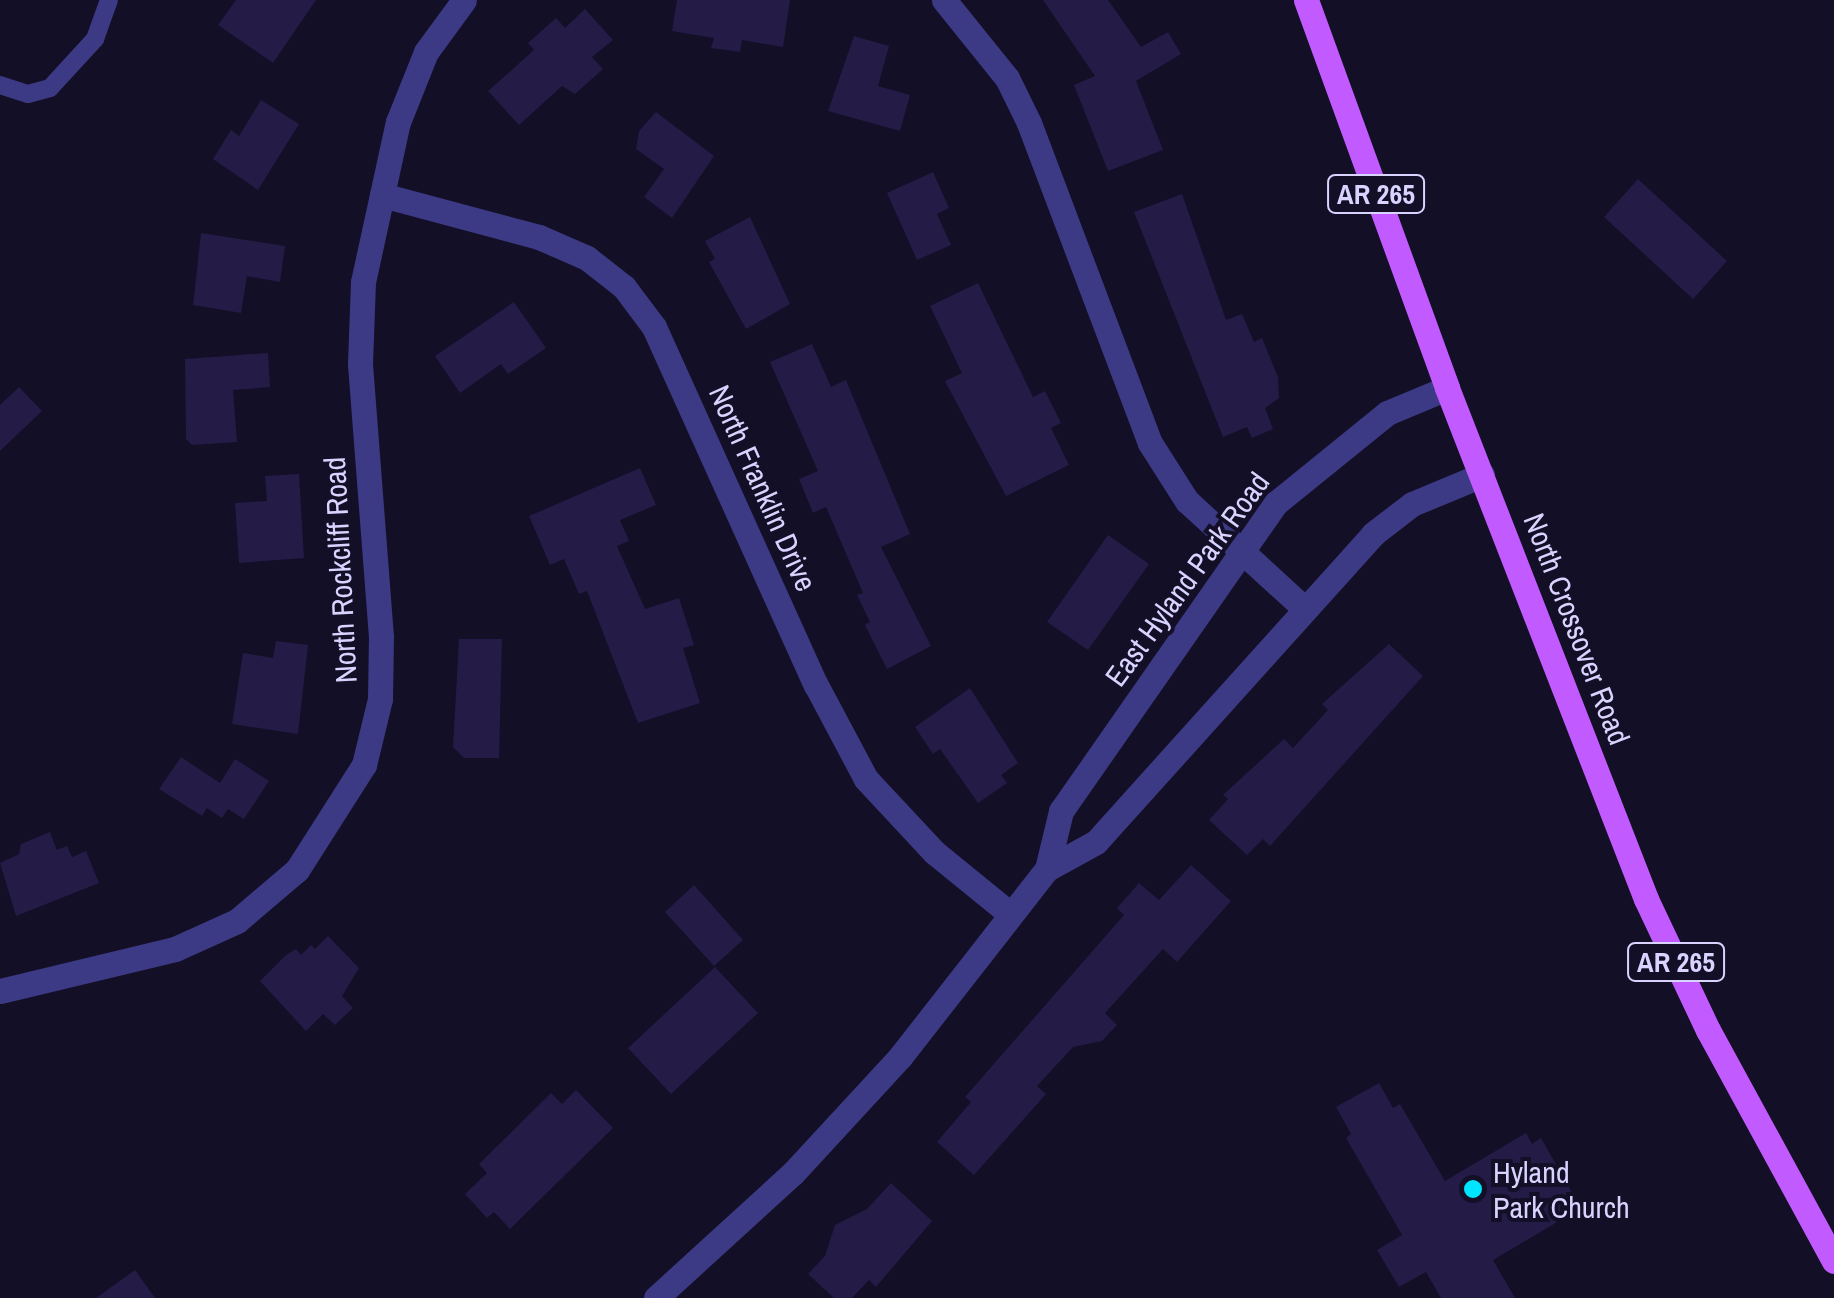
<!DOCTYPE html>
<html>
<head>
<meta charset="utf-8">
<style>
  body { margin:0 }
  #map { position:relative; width:1834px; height:1298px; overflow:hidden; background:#130f26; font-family:"Archivo Narrow",sans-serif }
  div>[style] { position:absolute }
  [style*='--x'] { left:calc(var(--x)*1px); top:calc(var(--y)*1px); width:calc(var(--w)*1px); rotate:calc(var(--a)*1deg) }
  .building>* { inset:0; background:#241b47 }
  .service>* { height:18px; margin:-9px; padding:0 9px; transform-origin:9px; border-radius:9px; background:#3d3a85 }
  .minor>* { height:25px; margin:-12.5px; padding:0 12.5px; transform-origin:12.5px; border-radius:12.5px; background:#3d3a85 }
  .primary>* { height:25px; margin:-12.5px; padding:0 12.5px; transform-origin:12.5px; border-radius:12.5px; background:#c25bff }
  .dots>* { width:28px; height:28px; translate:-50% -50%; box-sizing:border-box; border:5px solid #130f26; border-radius:50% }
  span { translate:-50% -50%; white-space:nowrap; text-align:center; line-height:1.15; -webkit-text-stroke:8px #130f26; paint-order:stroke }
  .shield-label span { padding:2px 8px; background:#130f26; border:2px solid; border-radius:8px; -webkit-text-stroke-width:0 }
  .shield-label { font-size:28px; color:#d9d4ff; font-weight:700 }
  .street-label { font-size:30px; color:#d9d4ff }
  .poi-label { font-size:30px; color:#d9d4ff }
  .left { translate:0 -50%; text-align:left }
</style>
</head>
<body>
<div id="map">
  <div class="building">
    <i style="clip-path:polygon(236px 0,316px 0,273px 63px,218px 25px)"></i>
    <i style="clip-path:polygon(677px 0,790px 0,783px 47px,742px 40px,740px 52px,711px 48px,714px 38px,672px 31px)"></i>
    <i style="clip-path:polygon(1043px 0,1108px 0,1141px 47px,1168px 32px,1181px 54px,1136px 81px,1163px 150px,1108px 171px,1074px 85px,1095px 76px)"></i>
    <i style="clip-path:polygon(585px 9px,613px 40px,592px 57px,603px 69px,575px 94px,562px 86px,519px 125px,488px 91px,534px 50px,528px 43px,556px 18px,565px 28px)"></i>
    <i style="clip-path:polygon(854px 36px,889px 46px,878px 86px,910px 95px,900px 131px,828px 111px)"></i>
    <i style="clip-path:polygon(261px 100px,299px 124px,258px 190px,213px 159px,231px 130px,239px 136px)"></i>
    <i style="clip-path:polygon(656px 112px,714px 156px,672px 218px,644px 197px,664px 169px,636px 149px,639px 131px)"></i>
    <i style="clip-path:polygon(933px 172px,949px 208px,937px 214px,951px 245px,917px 260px,887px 193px)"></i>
    <i style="clip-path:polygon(1638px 179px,1727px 261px,1693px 299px,1604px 217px)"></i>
    <i style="clip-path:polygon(1182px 194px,1226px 320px,1242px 314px,1254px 342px,1262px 338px,1278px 377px,1279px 398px,1265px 408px,1273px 429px,1252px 438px,1247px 427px,1223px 437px,1134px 212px)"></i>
    <i style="clip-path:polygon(750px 217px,790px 304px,746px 329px,709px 262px,715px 259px,705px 241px)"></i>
    <i style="clip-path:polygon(201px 233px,285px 246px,280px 282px,247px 276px,241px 313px,193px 305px)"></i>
    <i style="clip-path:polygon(978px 283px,1033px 397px,1045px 391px,1061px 423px,1051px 428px,1069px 465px,1006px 496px,945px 381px,962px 373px,930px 306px)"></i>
    <i style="clip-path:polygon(514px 302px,546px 348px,508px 374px,501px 364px,460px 393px,435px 356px)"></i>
    <i style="clip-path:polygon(812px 344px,831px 387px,846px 380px,910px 534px,881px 547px,931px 646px,887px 669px,865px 625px,870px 622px,857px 595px,863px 593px,826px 507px,813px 513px,799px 479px,818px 471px,770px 362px)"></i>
    <i style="clip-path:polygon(268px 353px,270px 387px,233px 390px,237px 442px,192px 445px,186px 439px,185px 359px)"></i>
    <i style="clip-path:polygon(19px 387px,42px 411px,0 451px,0 405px)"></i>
    <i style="clip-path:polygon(640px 468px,656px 505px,620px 520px,629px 541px,617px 546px,645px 609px,679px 598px,694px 645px,683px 648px,700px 703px,638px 723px,587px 591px,579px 594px,564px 559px,550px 565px,529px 516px)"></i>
    <i style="clip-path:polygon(299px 474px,304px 558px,239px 563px,235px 503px,267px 501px,265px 476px)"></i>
    <i style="clip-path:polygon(1108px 535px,1149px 564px,1088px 650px,1047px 622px)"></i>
    <i style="clip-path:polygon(459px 639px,502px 639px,499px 758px,464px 758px,453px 747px)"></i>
    <i style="clip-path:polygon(276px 641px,308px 645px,298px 734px,232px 724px,243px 653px,273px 658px)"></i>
    <i style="clip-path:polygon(1389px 644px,1423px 676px,1270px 846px,1263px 839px,1247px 855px,1209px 820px,1228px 799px,1223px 795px,1284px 739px,1293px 748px,1328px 710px,1322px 704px)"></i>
    <i style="clip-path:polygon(970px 688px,1018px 763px,1001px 775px,1007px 783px,978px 803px,940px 749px,933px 754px,915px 727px)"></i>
    <i style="clip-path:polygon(181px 757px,220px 783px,235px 759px,269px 781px,244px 819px,228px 809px,222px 818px,207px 808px,202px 816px,159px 789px)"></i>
    <i style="clip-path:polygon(50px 832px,57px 850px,67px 846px,72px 857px,86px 851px,99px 883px,16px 916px,0 863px,19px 854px,21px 844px)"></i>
    <i style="clip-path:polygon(1191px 865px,1231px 901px,1177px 962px,1163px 949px,1105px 1013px,1117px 1025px,1102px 1041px,1073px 1047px,1037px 1086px,1046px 1094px,974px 1175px,937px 1142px,971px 1102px,965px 1097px,1124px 915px,1117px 908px,1139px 883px,1159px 900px)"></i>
    <i style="clip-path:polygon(694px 885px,743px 940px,714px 966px,665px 912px)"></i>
    <i style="clip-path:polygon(328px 936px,359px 968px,342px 996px,353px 1008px,335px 1025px,323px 1014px,306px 1031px,260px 981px,286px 955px,296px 949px,301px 955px,311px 945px,315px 949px)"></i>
    <i style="clip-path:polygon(715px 967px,758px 1013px,671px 1094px,628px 1048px)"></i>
    <i style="clip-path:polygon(1379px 1083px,1393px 1108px,1400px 1104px,1445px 1181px,1526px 1133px,1532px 1144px,1541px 1138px,1575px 1198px,1568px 1202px,1574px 1212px,1493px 1260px,1515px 1298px,1441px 1298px,1426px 1272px,1399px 1287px,1377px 1250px,1402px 1235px,1346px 1138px,1351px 1134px,1336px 1107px)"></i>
    <i style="clip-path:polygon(576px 1090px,613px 1128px,510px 1229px,494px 1212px,487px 1218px,465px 1194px,487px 1173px,479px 1164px,551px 1093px,562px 1104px)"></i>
    <i style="clip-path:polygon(891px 1183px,932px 1221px,876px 1287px,869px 1280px,852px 1298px,834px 1298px,808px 1274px,825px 1256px,835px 1225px,867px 1209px)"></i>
    <i style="clip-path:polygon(135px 1270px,155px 1298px,96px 1298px)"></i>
  </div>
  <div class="service">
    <i style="--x:0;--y:85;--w:29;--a:18"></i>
    <i style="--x:28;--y:94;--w:23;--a:-15"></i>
    <i style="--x:50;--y:88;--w:67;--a:-47.4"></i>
    <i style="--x:95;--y:39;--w:41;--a:-70.3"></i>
  </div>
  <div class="minor">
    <i style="--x:944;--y:0;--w:100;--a:51.1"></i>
    <i style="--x:1007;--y:78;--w:50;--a:63.9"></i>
    <i style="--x:1029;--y:123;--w:342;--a:69.3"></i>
    <i style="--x:1150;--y:443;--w:69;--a:57.5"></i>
    <i style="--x:1187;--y:501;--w:160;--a:42.5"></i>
    <i style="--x:382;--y:195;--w:163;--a:15"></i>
    <i style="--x:539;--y:237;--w:52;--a:23.6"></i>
    <i style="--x:587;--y:258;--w:47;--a:38.1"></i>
    <i style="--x:624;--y:287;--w:50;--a:53.1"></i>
    <i style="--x:654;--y:327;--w:393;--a:65.7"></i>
    <i style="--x:816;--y:685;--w:106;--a:62"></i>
    <i style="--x:866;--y:779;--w:100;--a:47"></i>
    <i style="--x:934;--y:852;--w:97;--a:39.1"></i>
    <i style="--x:1047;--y:869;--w:60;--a:-76.4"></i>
    <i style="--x:1061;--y:811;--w:376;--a:-55.1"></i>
    <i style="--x:1276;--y:503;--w:143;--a:-39"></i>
    <i style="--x:1387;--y:413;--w:65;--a:-22.6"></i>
    <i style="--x:0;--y:991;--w:180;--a:-13.5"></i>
    <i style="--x:175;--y:949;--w:68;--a:-24.3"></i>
    <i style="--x:237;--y:921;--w:79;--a:-40.4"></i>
    <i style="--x:297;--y:870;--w:125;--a:-57.5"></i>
    <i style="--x:364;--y:765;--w:68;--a:-76.4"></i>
    <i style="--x:380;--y:699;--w:62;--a:-89.1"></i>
    <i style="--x:381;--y:637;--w:274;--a:-94.4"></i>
    <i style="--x:360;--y:364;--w:82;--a:-87.9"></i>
    <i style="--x:363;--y:282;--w:164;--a:-77.7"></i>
    <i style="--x:398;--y:122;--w:75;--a:-68.2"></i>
    <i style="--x:426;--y:52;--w:64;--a:-53.8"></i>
    <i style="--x:656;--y:1298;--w:185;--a:-42.4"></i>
    <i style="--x:793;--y:1173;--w:158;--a:-47.3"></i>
    <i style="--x:900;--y:1057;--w:239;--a:-52"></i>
    <i style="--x:1047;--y:869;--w:56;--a:-28.9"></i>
    <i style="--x:1096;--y:842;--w:414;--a:-48"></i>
    <i style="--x:1373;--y:534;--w:49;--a:-37.6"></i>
    <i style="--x:1412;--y:504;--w:76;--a:-22.5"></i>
  </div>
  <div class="primary">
    <i style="--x:1306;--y:0;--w:413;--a:70"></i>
    <i style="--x:1447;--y:388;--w:548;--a:68.72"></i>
    <i style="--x:1646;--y:899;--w:145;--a:64.7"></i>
    <i style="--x:1708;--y:1030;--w:263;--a:61.4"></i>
  </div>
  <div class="dots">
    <i style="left:1473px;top:1189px;background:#00e5ff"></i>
  </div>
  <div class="shield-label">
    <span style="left:1376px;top:194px">AR 265</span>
    <span style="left:1676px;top:962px">AR 265</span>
  </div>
  <div class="street-label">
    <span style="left:763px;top:488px;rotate:66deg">North Franklin Drive</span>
    <span style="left:340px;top:570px;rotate:-93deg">North Rockcliff Road</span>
    <span style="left:1187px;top:579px;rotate:-54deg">East Hyland Park Road</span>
    <span style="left:1577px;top:629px;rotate:69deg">North Crossover Road</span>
  </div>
  <div class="poi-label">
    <span class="left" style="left:1493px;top:1189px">Hyland<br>Park Church</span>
  </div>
</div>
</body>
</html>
